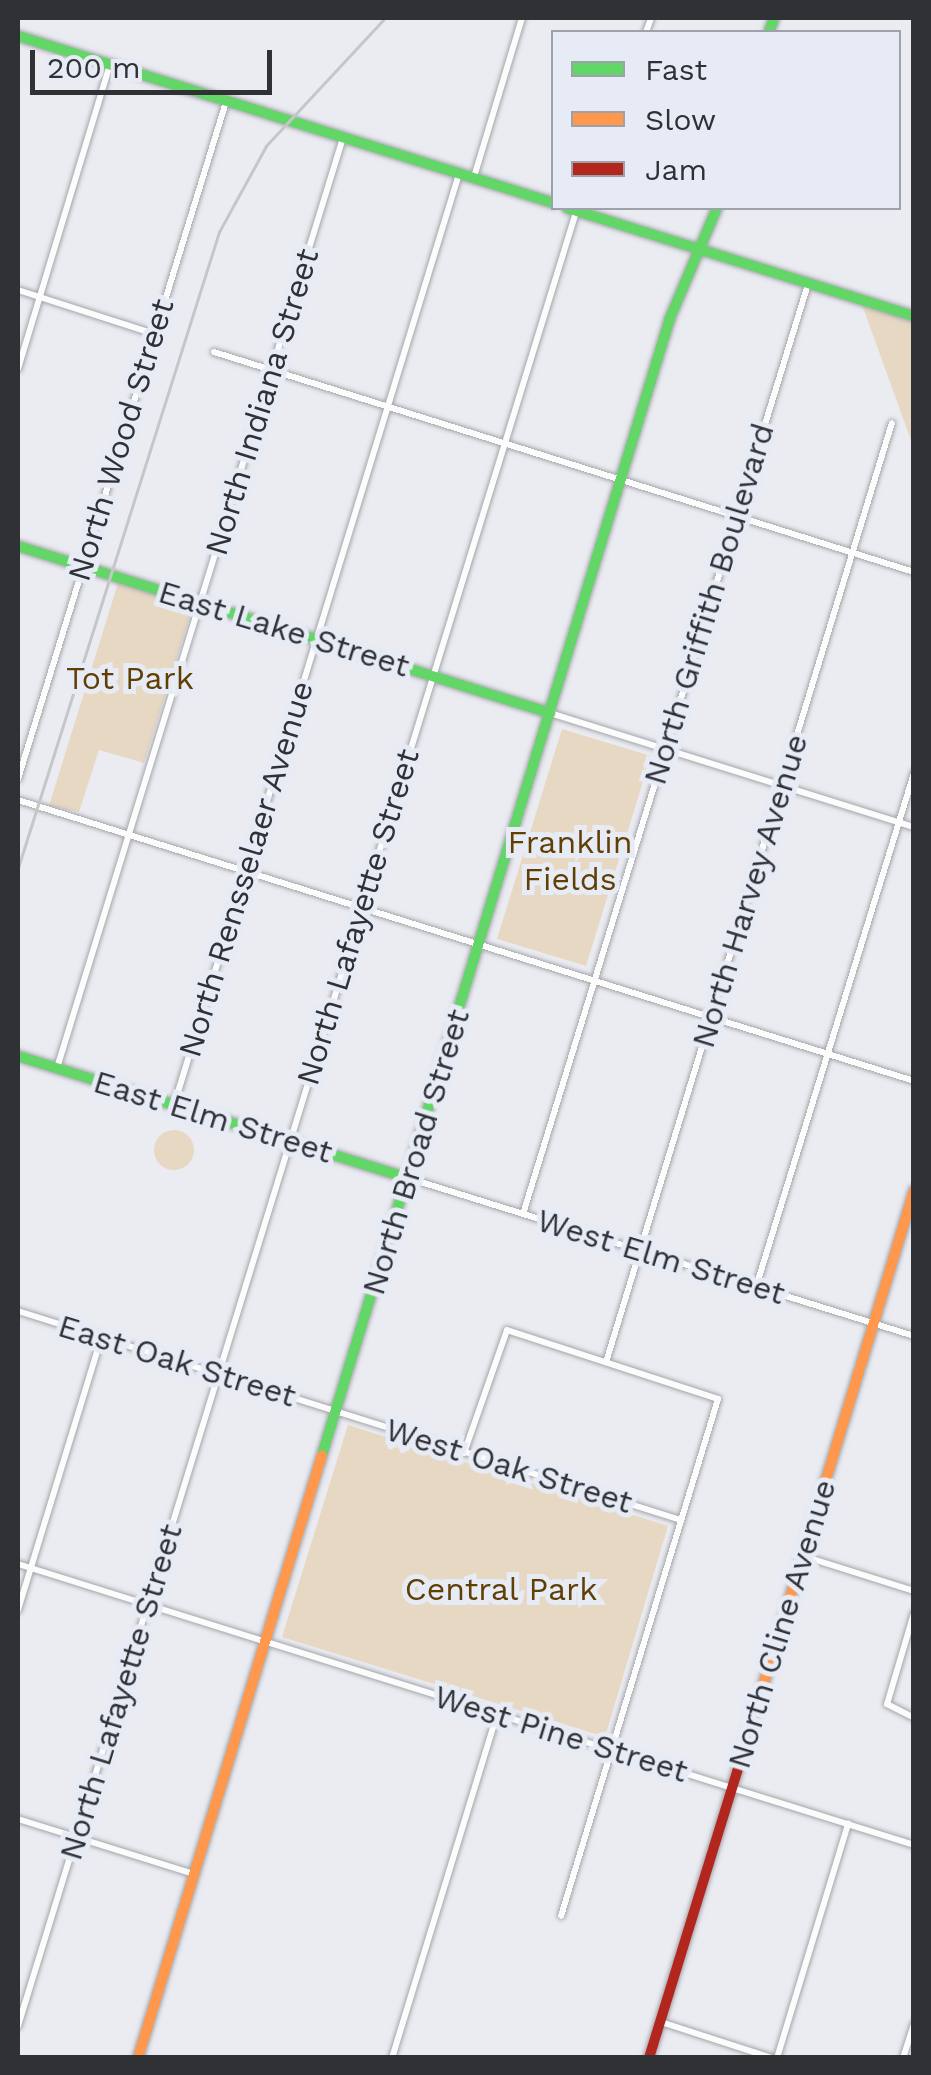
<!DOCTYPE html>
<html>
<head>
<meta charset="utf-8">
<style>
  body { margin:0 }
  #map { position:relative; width:931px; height:2075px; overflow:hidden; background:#eaecf2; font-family:"Work Sans",sans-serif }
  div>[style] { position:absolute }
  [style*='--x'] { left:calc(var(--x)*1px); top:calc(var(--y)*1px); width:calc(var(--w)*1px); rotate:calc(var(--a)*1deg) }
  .green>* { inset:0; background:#e7d8c4 }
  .round { border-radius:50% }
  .roads { filter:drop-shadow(0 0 2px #a4a6aa) drop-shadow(0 0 2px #a4a6aa) }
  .street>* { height:6px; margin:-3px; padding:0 3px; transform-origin:3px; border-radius:3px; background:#fcfcfd }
  .fast>* { height:10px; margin:-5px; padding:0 5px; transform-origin:5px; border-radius:5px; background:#63d668 }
  .slow>* { height:10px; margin:-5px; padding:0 5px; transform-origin:5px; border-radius:5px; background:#ff974d }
  .jam>* { height:10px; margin:-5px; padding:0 5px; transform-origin:5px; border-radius:5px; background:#b3261e }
  .rail>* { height:2.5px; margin:-1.25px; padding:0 1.25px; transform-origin:1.25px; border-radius:1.25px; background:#c5c6c8 }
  span { translate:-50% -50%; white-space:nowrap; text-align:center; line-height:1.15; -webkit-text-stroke:10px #e6ebf6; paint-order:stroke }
  .street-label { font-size:32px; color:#2f3135 }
  .park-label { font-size:32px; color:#613f02 }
  .frame { position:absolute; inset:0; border:20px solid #2f3135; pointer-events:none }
  .legend { position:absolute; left:551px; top:30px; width:350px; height:180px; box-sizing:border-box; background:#e6ebf6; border:2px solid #9da1a9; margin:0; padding:12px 18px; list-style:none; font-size:30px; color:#2f3135 }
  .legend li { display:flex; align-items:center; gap:20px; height:50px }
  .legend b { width:50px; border:2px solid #9da1a9 }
  .scale { position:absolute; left:30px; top:50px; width:242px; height:45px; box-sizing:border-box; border:5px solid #2f3135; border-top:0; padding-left:12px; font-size:30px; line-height:35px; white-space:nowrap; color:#2f3135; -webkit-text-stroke:8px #e6ebf6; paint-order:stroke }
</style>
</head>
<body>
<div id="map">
  <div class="green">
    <i style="clip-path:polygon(860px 299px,913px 316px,913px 446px,904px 421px)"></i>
    <i style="clip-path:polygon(118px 583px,193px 606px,144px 763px,99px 750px,79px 812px,49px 806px)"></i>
    <i style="clip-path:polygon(562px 729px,651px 756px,586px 966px,497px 939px)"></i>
    <i class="round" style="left:154px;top:1130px;width:40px;height:40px"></i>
    <i style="clip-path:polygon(348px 1425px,668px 1526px,605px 1737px,282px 1637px)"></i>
  </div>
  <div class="roads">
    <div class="street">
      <i style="--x:646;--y:32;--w:15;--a:-70"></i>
      <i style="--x:474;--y:177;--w:166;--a:-73.2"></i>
      <i style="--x:18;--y:290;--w:143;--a:17.9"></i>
      <i style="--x:214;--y:352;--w:734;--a:17.45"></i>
      <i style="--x:18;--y:369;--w:318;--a:-73.2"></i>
      <i style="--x:550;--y:713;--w:381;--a:17.4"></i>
      <i style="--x:18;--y:779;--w:708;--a:-72.92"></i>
      <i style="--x:18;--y:800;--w:939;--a:17.41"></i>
      <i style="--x:57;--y:1068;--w:973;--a:-72.91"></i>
      <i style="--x:174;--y:1105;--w:974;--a:-72.98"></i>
      <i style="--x:408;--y:1178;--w:530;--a:17.34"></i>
      <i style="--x:523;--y:1214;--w:973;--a:-72.96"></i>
      <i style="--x:756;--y:1287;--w:538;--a:-72.91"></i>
      <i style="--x:18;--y:1311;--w:695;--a:17.5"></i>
      <i style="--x:607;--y:1359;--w:978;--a:-73.07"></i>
      <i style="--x:464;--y:1453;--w:130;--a:-70.7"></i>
      <i style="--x:507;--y:1330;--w:222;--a:18.1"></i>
      <i style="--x:718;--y:1399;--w:540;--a:106.89"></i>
      <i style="--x:803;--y:1556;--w:116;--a:17.5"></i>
      <i style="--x:18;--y:1564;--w:939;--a:17.41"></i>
      <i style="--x:18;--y:1610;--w:284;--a:-73"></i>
      <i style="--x:914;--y:1613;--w:95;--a:106.5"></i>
      <i style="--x:887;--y:1704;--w:30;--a:27"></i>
      <i style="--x:18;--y:1819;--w:183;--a:17.4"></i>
      <i style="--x:661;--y:2022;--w:117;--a:18"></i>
      <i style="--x:18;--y:2026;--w:1898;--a:-72.9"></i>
      <i style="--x:392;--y:2058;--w:360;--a:-73"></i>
      <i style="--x:777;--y:2058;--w:245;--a:-73.1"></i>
      <i style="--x:903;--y:2058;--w:36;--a:-72"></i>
    </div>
    <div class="fast">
      <i style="--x:769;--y:32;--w:15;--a:-70"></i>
      <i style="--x:18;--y:36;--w:561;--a:17.31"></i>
      <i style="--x:567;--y:208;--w:363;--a:17.3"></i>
      <i style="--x:18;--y:546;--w:558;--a:17.43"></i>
      <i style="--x:18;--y:1056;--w:409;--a:17.4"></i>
      <i style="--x:322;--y:1455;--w:1189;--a:-72.98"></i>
      <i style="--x:670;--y:318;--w:120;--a:-66.9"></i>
    </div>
    <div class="slow">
      <i style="--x:749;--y:1732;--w:566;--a:-73.04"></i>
      <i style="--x:138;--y:2058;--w:630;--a:-73.03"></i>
    </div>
    <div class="jam">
      <i style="--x:649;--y:2058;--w:341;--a:-72.9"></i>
    </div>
  </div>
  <div class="rail">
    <i style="--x:912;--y:18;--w:2;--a:27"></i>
    <i style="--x:18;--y:868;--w:667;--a:-72.46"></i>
    <i style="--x:219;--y:232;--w:98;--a:-61.3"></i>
    <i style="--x:266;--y:146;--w:175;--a:-47.1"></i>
  </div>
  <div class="street-label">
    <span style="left:262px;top:402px;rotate:-73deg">North Indiana Street</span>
    <span style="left:121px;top:440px;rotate:-73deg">North Wood Street</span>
    <span style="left:709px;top:604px;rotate:-73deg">North Griffith Boulevard</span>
    <span style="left:284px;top:629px;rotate:17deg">East Lake Street</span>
    <span style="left:246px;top:869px;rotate:-73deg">North Rensselaer Avenue</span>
    <span style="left:750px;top:891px;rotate:-73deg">North Harvey Avenue</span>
    <span style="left:358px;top:917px;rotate:-73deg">North Lafayette Street</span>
    <span style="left:213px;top:1117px;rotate:17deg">East Elm Street</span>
    <span style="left:416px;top:1152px;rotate:-73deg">North Broad Street</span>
    <span style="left:661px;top:1257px;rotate:17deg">West Elm Street</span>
    <span style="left:177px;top:1361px;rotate:17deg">East Oak Street</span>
    <span style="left:509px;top:1466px;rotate:17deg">West Oak Street</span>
    <span style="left:782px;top:1624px;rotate:-73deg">North Cline Avenue</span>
    <span style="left:121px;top:1692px;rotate:-73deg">North Lafayette Street</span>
    <span style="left:561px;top:1734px;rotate:17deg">West Pine Street</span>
  </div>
  <div class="park-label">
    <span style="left:130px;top:678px">Tot Park</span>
    <span style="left:570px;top:861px">Franklin<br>Fields</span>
    <span style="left:501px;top:1589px">Central Park</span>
  </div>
  <div class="frame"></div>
  <ul class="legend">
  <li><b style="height:12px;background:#63d668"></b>Fast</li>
  <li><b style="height:12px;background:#ff974d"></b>Slow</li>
  <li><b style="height:12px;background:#b3261e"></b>Jam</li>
  </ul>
  <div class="scale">200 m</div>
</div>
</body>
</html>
